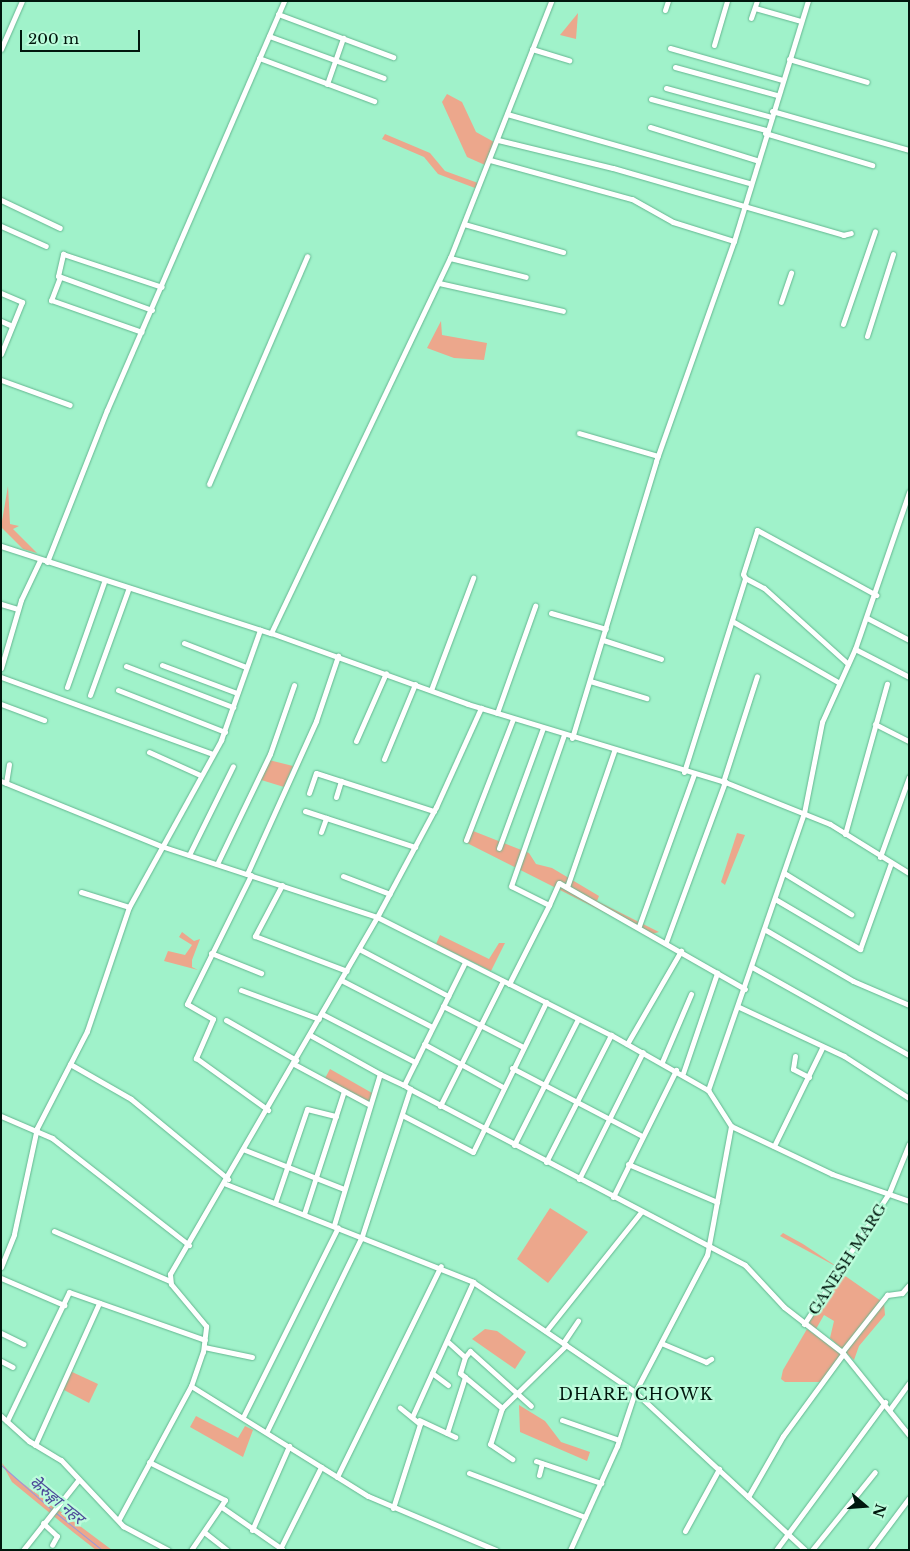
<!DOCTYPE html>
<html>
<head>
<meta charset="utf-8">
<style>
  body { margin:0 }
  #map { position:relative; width:910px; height:1551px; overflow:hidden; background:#a0f2ca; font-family:"Libre Baskerville","Noto Sans Devanagari",serif }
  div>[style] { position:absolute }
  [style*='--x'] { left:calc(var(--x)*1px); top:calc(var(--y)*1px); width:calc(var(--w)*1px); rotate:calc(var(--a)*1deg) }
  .green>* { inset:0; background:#eca78c }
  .stream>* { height:1px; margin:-0.5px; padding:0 0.5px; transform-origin:0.5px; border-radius:0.5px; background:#989adc }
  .roads { filter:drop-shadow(0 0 1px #64b690) drop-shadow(0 0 1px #64b690) }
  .street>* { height:5px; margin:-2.5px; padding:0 2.5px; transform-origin:2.5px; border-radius:2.5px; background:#fff }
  span { translate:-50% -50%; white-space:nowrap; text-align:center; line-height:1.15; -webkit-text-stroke:4.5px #bbfcdb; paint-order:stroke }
  .street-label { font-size:15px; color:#00170d }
  .neighbourhood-label { font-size:16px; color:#00170d; letter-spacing:1px }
  .water-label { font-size:16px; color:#4d4999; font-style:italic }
  .frame { position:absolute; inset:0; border:2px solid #00170d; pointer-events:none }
  .north { position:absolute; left:840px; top:1481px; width:50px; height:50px; -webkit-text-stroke:4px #bbfcdb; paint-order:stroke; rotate:108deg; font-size:14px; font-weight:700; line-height:20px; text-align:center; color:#00170d }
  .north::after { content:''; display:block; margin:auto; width:18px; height:22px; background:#00170d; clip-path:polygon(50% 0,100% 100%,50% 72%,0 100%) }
  .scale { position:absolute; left:20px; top:30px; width:120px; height:22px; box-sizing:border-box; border:2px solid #00170d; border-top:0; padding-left:6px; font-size:15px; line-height:18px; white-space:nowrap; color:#00170d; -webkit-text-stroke:4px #bbfcdb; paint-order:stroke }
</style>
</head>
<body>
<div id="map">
  <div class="green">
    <i style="clip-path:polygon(578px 13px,576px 39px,560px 35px)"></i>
    <i style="clip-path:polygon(447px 94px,462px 102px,476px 132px,494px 142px,485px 165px,467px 157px,442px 102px)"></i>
    <i style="clip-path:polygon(385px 134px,430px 153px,445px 171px,478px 183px,475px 188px,438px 174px,424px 157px,382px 139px)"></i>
    <i style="clip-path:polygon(441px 321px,442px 335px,487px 343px,484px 360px,454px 358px,427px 348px)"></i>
    <i style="clip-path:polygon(8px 486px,10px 524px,19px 526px,13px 529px,37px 553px,23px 549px,1px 527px)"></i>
    <i style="clip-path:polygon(269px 760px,293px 766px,284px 787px,258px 779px)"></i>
    <i style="clip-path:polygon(468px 829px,529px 853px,536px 864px,552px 868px,599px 896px,597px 901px,659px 932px,649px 935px,463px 841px)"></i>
    <i style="clip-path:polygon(737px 833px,745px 835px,725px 885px,721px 882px)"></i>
    <i style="clip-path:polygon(182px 932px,194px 941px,200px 939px,192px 960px,192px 967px,198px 970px,164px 961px,168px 951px,185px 955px,192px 945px,179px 937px)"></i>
    <i style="clip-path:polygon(440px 935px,489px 959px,499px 943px,505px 943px,491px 971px,436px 944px)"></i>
    <i style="clip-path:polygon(330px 1069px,372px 1093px,369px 1102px,323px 1082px)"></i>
    <i style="clip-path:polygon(550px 1208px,588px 1232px,548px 1283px,517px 1259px)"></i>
    <i style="clip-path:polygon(783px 1233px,803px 1244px,839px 1268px,780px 1236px)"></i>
    <i style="clip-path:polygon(841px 1273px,884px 1303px,885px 1315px,859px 1346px,854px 1360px,830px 1338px,834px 1321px,824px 1315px,816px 1329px,808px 1324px)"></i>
    <i style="clip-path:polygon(485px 1329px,497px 1331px,526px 1352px,515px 1369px,472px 1339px)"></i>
    <i style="clip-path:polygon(807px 1329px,845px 1356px,824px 1382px,785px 1382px,781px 1379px,783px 1370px)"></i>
    <i style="clip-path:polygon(70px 1371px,98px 1384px,89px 1403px,62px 1389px)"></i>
    <i style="clip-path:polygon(519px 1405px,545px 1421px,561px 1442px,590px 1452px,587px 1461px,520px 1432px)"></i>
    <i style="clip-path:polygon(196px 1416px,238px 1438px,245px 1426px,253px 1430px,243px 1457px,190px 1427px)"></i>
    <i style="clip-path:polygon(1px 1462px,13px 1476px,112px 1550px,96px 1550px,73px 1532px,12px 1482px)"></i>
  </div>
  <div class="stream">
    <i style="--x:1;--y:1465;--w:68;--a:41.4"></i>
    <i style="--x:56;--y:1513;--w:59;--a:38.8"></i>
  </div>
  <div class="roads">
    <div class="street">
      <i style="--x:755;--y:8;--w:48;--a:15.8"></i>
      <i style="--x:665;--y:10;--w:9;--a:-72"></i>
      <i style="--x:278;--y:14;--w:123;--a:20.5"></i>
      <i style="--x:751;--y:18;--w:18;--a:-71"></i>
      <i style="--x:269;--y:36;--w:122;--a:20.1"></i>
      <i style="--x:714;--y:45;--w:46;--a:-73.5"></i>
      <i style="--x:670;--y:48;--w:116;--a:15.9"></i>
      <i style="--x:1;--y:49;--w:52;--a:-66.4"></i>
      <i style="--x:532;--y:49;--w:39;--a:17"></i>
      <i style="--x:259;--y:58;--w:123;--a:20.5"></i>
      <i style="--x:789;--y:59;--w:81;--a:16.4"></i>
      <i style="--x:675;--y:67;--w:106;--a:15.4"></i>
      <i style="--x:327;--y:84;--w:49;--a:-70.8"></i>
      <i style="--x:666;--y:88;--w:109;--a:15.4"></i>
      <i style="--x:651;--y:99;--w:119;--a:15.1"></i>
      <i style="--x:772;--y:111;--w:142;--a:15.9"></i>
      <i style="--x:507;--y:114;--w:252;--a:15.9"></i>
      <i style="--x:650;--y:127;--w:111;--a:17.3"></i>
      <i style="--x:765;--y:133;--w:112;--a:16.7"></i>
      <i style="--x:498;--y:140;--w:118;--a:13.7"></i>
      <i style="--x:613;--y:168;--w:240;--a:16.2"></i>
      <i style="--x:843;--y:235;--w:8;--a:-14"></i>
      <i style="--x:490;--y:160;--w:147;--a:15.4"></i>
      <i style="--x:632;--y:199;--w:47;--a:29.3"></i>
      <i style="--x:673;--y:222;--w:64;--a:17.3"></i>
      <i style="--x:1;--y:200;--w:65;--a:25.4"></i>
      <i style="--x:464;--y:224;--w:103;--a:15.8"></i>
      <i style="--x:1;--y:226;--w:49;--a:24"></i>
      <i style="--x:450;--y:258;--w:78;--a:14"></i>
      <i style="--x:60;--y:277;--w:25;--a:111"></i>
      <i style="--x:51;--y:300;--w:96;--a:19.4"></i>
      <i style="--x:439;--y:283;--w:127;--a:12.7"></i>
      <i style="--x:1;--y:293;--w:23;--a:23"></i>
      <i style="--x:22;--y:302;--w:56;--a:112"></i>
      <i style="--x:781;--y:302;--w:31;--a:-71"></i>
      <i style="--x:152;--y:310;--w:100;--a:-160.1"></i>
      <i style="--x:58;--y:276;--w:23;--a:-77"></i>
      <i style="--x:63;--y:254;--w:104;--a:18.4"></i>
      <i style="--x:1;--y:321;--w:12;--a:24"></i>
      <i style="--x:843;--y:324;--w:98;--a:-71"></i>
      <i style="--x:867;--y:336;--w:86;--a:-72.4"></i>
      <i style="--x:1;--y:380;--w:73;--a:19.9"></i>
      <i style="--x:579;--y:433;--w:82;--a:16.2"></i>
      <i style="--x:209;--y:484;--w:248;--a:-66.7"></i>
      <i style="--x:1;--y:546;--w:284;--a:17.9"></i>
      <i style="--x:271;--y:633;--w:209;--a:19.8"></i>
      <i style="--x:468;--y:704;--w:269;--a:16.9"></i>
      <i style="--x:725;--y:782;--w:113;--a:21.8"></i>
      <i style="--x:830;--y:824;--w:93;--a:31.8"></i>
      <i style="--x:47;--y:562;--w:163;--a:-68.5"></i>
      <i style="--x:107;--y:410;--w:446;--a:-66.6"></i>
      <i style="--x:745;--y:578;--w:4;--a:-117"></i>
      <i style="--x:743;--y:574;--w:46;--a:-72.3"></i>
      <i style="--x:757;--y:530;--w:136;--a:28.6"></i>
      <i style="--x:1;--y:604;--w:17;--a:17"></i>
      <i style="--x:551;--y:613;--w:57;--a:16.2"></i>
      <i style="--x:867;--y:618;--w:47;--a:27.6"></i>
      <i style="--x:732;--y:621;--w:122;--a:29.9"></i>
      <i style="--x:271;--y:633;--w:416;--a:-64.5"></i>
      <i style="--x:450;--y:258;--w:276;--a:-68.5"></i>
      <i style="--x:603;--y:640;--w:61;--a:18.1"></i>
      <i style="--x:184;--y:643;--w:66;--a:21.2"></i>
      <i style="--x:855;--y:649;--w:61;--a:27.4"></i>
      <i style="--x:162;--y:665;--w:80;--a:20.5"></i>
      <i style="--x:126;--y:666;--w:115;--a:21"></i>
      <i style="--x:1;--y:668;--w:71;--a:-73.6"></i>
      <i style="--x:21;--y:600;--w:44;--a:-64.6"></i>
      <i style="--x:1;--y:677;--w:225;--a:20"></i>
      <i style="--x:590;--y:681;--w:59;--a:16.9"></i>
      <i style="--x:67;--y:687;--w:111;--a:-70.6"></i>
      <i style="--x:118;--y:690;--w:115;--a:21.4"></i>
      <i style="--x:431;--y:690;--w:120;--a:-69.4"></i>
      <i style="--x:90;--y:695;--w:112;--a:-70.1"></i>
      <i style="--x:1;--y:704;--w:46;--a:20.4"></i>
      <i style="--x:497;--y:713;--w:114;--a:-70.4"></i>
      <i style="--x:875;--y:724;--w:38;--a:27"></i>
      <i style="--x:572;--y:738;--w:289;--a:-73.1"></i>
      <i style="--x:656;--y:461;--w:233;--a:-70.5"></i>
      <i style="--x:734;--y:241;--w:251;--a:-72.9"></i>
      <i style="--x:356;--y:741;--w:74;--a:-66.2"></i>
      <i style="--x:149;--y:752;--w:56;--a:24.3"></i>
      <i style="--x:384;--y:759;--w:81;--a:-67.5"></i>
      <i style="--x:684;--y:772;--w:203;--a:-72.5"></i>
      <i style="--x:745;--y:578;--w:21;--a:28"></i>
      <i style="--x:764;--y:588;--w:113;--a:42.1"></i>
      <i style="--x:1;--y:781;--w:173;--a:22.1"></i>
      <i style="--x:161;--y:846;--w:227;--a:18.2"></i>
      <i style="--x:377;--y:917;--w:262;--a:26.8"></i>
      <i style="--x:611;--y:1035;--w:112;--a:29.6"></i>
      <i style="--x:708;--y:1090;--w:43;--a:57.4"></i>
      <i style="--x:731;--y:1126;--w:131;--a:100.5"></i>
      <i style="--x:707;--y:1255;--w:155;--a:117.7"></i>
      <i style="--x:635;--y:1392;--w:57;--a:108.4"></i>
      <i style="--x:617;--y:1446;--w:114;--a:114.3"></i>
      <i style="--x:723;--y:782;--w:111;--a:-72.2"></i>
      <i style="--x:6;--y:783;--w:19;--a:-81"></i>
      <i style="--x:309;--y:793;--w:21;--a:-71"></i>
      <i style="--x:316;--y:773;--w:124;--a:17.9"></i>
      <i style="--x:336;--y:797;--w:17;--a:-73"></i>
      <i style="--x:305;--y:811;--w:116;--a:18.1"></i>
      <i style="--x:321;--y:832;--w:15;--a:-70"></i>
      <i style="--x:845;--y:834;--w:156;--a:-74.4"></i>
      <i style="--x:466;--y:840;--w:130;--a:-68.8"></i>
      <i style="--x:499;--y:848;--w:128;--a:-69.9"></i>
      <i style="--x:189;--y:855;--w:99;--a:-63.7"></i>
      <i style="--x:880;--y:857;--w:85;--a:-70.1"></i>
      <i style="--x:217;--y:864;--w:122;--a:-64.3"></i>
      <i style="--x:270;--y:754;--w:73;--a:-70.8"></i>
      <i style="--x:784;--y:873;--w:79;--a:31.5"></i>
      <i style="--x:247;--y:874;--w:168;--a:-65.7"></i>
      <i style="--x:316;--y:721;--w:69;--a:-71.3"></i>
      <i style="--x:251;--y:875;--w:144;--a:116.4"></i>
      <i style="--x:187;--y:1004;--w:30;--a:30"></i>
      <i style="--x:213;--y:1019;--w:43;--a:113.6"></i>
      <i style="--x:196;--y:1058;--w:89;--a:35.8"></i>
      <i style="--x:343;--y:876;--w:50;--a:21"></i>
      <i style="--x:282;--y:885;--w:58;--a:117.9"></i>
      <i style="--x:255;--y:936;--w:98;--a:20.8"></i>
      <i style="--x:567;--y:887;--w:144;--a:-70.9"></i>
      <i style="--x:81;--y:892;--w:50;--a:17.4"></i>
      <i style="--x:775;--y:899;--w:99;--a:30.5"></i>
      <i style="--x:860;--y:949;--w:91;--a:-70.2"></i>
      <i style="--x:549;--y:905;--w:24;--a:-66"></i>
      <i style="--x:559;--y:883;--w:214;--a:29.7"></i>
      <i style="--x:639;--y:926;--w:162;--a:-70.1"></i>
      <i style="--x:764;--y:929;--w:103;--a:30.3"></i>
      <i style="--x:853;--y:981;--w:61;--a:23.2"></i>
      <i style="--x:666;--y:942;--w:171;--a:-69.8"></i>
      <i style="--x:359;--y:949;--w:101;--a:27.8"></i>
      <i style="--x:211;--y:953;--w:54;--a:21.8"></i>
      <i style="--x:752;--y:967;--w:180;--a:29.3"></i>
      <i style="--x:341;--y:980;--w:102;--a:27.3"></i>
      <i style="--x:509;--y:984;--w:89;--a:-63.1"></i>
      <i style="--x:549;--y:905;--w:42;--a:-153.4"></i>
      <i style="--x:511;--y:886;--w:160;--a:-70.7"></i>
      <i style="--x:241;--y:990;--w:83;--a:20.4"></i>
      <i style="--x:443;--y:1006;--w:90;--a:27.1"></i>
      <i style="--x:739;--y:1007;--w:116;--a:25"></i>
      <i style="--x:844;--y:1056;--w:77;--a:32.9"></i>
      <i style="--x:322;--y:1014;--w:105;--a:27.3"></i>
      <i style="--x:226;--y:1020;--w:81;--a:29.7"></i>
      <i style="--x:310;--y:1035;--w:80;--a:29.1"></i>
      <i style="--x:424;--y:1044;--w:90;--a:28.6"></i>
      <i style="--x:627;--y:1044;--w:108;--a:-59.9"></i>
      <i style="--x:795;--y:1056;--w:13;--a:99"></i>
      <i style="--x:793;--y:1069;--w:18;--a:27"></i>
      <i style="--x:662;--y:1062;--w:74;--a:-66.9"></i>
      <i style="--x:70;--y:1064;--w:70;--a:29.8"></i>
      <i style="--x:131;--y:1099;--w:126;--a:39.5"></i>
      <i style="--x:294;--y:1064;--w:86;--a:28.3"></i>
      <i style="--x:512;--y:1068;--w:147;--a:27.6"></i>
      <i style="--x:683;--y:1073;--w:106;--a:-71.2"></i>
      <i style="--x:410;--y:1089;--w:378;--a:27.7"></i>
      <i style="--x:745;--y:1265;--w:57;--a:47.1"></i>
      <i style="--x:784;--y:1307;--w:73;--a:37.8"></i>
      <i style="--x:842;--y:1352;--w:107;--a:51.1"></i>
      <i style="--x:708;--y:1090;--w:293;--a:-70.9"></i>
      <i style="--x:804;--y:813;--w:93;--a:-78.8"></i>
      <i style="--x:822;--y:722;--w:80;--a:-65.7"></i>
      <i style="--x:855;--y:649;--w:166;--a:-71"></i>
      <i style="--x:440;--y:1106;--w:140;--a:-63.3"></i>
      <i style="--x:402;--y:1115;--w:80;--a:27.5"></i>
      <i style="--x:473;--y:1152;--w:167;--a:-64"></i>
      <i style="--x:1;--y:1116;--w:56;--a:23.3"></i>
      <i style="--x:52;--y:1138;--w:174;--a:38"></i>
      <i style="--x:731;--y:1126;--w:112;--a:25.4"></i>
      <i style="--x:832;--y:1174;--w:82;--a:19.3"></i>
      <i style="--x:514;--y:1145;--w:141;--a:-63.1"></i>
      <i style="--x:774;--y:1146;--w:109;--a:-63.9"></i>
      <i style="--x:245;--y:1150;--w:106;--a:21.5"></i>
      <i style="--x:546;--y:1162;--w:143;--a:-62.9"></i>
      <i style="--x:628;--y:1164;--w:97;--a:23.1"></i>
      <i style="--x:579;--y:1179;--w:142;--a:-63.3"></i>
      <i style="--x:226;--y:1184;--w:266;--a:21.6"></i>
      <i style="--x:473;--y:1282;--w:196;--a:34.2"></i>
      <i style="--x:635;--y:1392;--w:232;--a:42.9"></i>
      <i style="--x:613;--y:1197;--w:142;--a:-63.6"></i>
      <i style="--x:275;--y:1203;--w:99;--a:-71.2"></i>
      <i style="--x:307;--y:1109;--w:30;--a:14"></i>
      <i style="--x:304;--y:1214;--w:129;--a:-72"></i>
      <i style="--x:334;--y:1225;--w:158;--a:-73.1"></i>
      <i style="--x:380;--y:1074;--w:26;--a:25"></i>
      <i style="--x:54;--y:1231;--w:126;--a:23.3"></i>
      <i style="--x:1;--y:1267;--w:35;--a:-68"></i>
      <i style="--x:14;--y:1234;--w:108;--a:-77.8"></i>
      <i style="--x:37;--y:1128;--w:109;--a:-62.7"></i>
      <i style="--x:87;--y:1031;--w:131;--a:-71.3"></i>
      <i style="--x:129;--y:907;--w:191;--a:-61.1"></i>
      <i style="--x:221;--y:740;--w:117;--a:-70.5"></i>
      <i style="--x:1;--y:1278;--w:69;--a:23.2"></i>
      <i style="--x:804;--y:1324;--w:156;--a:-57"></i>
      <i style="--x:889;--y:1193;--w:53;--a:-67.8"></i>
      <i style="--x:546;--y:1331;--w:152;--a:-51.4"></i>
      <i style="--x:1;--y:1333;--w:25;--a:26"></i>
      <i style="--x:447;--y:1341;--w:24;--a:42"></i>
      <i style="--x:465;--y:1357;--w:17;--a:107"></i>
      <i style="--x:460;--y:1373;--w:55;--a:39.8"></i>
      <i style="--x:502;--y:1408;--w:90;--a:-44.5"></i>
      <i style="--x:563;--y:1343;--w:27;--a:-56"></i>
      <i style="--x:661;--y:1343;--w:49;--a:22.9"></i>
      <i style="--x:706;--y:1362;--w:6;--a:-31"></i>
      <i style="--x:204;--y:1347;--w:49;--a:11.8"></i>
      <i style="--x:842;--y:1352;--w:73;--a:-51.7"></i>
      <i style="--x:887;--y:1295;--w:15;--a:-8"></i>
      <i style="--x:902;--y:1293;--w:11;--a:-49"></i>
      <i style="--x:465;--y:1357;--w:8;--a:-50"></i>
      <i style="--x:470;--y:1351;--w:82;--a:42"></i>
      <i style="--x:1;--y:1361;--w:13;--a:27"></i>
      <i style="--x:432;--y:1373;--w:20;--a:37"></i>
      <i style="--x:191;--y:1386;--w:208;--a:31.9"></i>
      <i style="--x:368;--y:1496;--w:139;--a:22.9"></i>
      <i style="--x:502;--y:1408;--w:38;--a:108"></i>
      <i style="--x:490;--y:1444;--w:27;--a:34"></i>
      <i style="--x:890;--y:1409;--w:32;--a:-54"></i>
      <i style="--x:413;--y:1415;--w:146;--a:-65.7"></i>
      <i style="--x:1;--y:1416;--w:38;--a:42"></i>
      <i style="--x:29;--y:1441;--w:37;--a:31"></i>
      <i style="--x:61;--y:1460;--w:91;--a:46.8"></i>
      <i style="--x:123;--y:1526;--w:51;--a:28.1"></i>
      <i style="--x:243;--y:1417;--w:212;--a:-63.4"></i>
      <i style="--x:419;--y:1420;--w:40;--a:25"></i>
      <i style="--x:562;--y:1420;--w:60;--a:19.3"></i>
      <i style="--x:7;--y:1421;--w:143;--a:-64.3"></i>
      <i style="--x:69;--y:1292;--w:144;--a:19.4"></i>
      <i style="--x:267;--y:1431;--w:217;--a:-64"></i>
      <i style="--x:362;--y:1236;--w:155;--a:-71.9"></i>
      <i style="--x:410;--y:1089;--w:7;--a:-146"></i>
      <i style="--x:404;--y:1085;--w:137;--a:-63.6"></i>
      <i style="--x:447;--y:1433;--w:59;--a:-72.2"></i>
      <i style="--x:35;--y:1445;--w:156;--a:-65.7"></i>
      <i style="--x:536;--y:1461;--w:69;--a:18.7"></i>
      <i style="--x:149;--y:1462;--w:85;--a:26.6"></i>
      <i style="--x:225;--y:1500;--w:60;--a:124.2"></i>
      <i style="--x:469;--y:1473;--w:124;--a:20.8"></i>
      <i style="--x:539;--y:1475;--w:12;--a:-76"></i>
      <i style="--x:337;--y:1477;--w:235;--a:-63.8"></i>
      <i style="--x:748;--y:1497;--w:70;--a:-60.2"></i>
      <i style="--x:783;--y:1436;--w:102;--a:-53.8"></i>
      <i style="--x:223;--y:1508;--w:72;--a:34.8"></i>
      <i style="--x:393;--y:1508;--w:88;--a:-72.2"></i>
      <i style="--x:420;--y:1424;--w:26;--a:-141"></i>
      <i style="--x:119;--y:1519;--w:151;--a:-61.6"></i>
      <i style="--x:191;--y:1386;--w:36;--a:-71"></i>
      <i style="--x:203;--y:1352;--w:26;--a:-83"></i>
      <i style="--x:206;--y:1326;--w:55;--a:-129.8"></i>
      <i style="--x:171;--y:1284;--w:10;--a:-96"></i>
      <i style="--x:170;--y:1274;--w:413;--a:-59.9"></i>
      <i style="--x:377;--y:917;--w:125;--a:-61.8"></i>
      <i style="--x:436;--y:807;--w:109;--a:-65.6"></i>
      <i style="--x:43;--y:1523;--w:19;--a:43"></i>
      <i style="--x:57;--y:1536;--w:10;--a:119"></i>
      <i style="--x:252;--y:1530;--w:92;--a:-66.2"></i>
      <i style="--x:685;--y:1531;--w:71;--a:-61.3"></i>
      <i style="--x:204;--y:1532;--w:29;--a:38"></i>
      <i style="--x:280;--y:1549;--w:92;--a:-63.4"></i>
      <i style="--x:23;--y:1550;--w:90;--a:-51.7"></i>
      <i style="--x:776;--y:1550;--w:184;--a:-53.6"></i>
      <i style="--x:812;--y:1550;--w:100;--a:-51.1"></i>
      <i style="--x:870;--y:1550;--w:65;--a:-53.1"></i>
    </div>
  </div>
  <div class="street-label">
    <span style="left:847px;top:1259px;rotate:-57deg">GANESH MARG</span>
  </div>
  <div class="neighbourhood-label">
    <span style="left:636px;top:1394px">DHARE CHOWK</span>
  </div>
  <div class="water-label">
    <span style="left:57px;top:1500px;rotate:39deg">केेरुङ्गा नहर</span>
  </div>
  <div class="frame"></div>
  <div class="north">N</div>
  <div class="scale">200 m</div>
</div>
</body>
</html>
